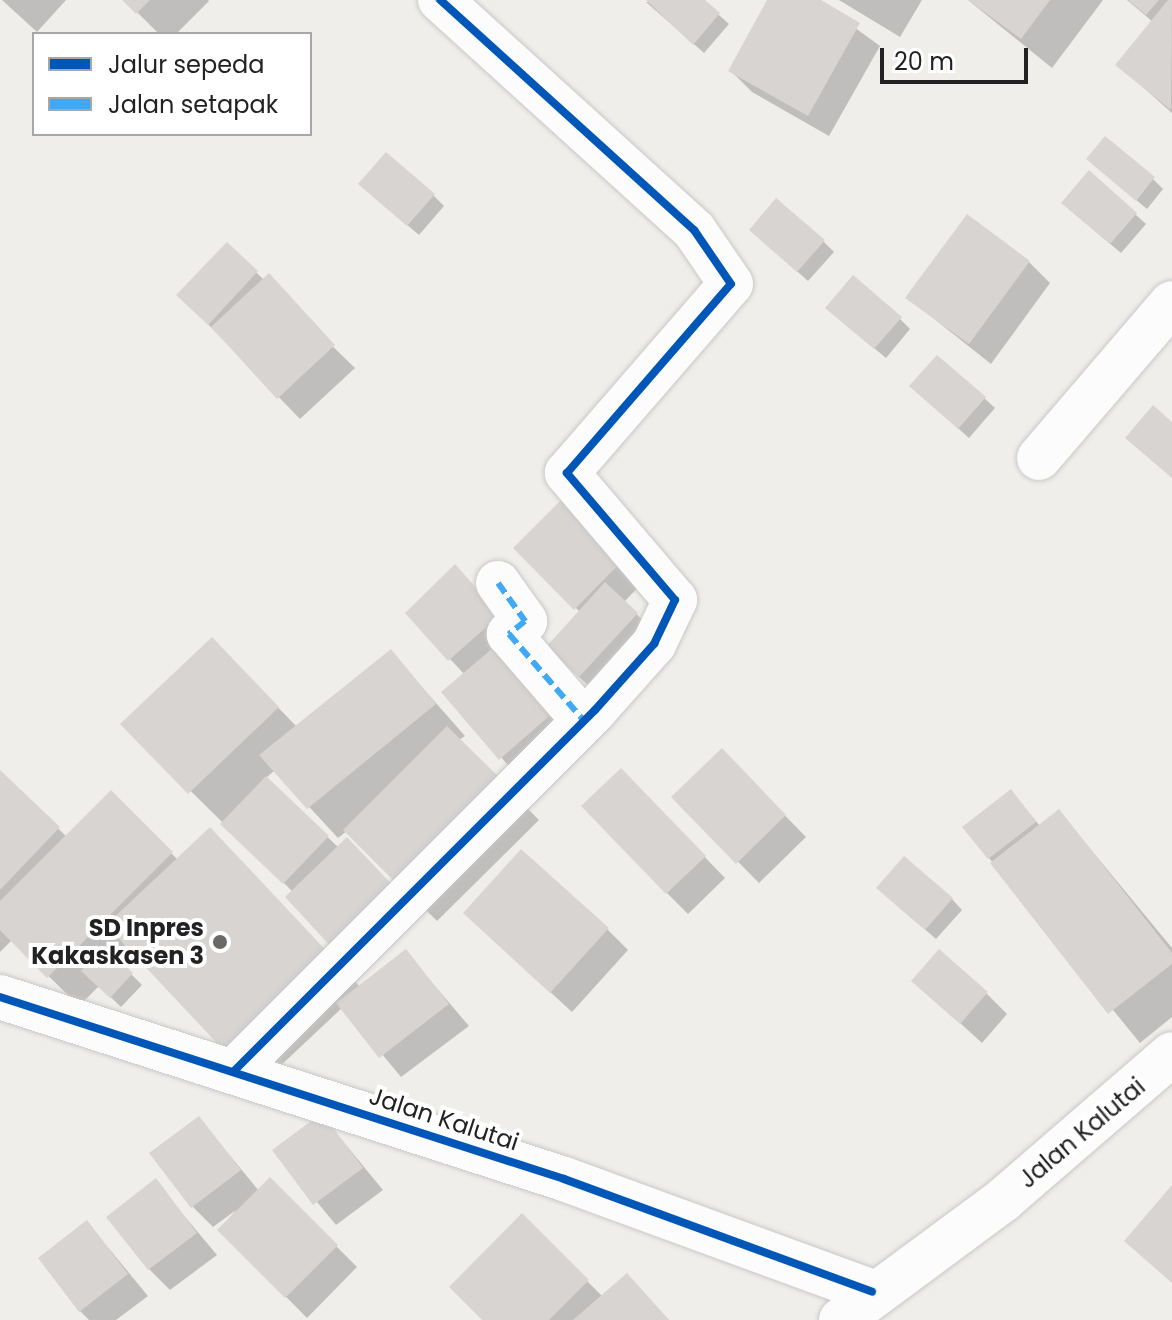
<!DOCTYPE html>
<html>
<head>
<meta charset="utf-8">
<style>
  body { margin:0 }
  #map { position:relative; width:1172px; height:1320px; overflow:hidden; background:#f0eeeb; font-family:Poppins,sans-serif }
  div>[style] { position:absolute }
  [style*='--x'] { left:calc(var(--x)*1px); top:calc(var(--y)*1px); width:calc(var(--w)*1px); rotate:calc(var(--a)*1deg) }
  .shadow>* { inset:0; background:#0003 }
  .building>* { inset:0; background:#d7d4d2 }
  .roads { filter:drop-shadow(0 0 2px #c9c8c7) drop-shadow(0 0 2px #c9c8c7) }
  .street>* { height:44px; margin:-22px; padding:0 22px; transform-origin:22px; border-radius:22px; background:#fdfcfc }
  .quiet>* { height:6px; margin-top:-3px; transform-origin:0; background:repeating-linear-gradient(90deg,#3fa9f5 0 12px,transparent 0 18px) }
  .cycleway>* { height:8px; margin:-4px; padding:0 4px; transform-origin:4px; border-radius:4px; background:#0057b8 }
  .dots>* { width:22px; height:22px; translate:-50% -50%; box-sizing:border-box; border:4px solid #fff; border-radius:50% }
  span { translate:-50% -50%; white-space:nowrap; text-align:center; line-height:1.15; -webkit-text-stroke:8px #fff; paint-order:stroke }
  .poi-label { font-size:24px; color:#222; font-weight:700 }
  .right { translate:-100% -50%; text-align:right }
  .street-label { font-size:24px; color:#222 }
  .legend { position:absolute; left:32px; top:32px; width:280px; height:104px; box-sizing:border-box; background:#fff; border:2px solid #a7a7a7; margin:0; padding:10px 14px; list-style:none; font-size:24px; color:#222 }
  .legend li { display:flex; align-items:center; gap:16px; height:40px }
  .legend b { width:40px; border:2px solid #a7a7a7 }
  .scale { position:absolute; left:880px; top:48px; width:148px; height:36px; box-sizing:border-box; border:4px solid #222; border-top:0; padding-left:10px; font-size:24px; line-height:28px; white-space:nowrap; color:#222; -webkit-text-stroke:6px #fff; paint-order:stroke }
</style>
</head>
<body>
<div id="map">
  <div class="shadow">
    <i style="clip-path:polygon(2px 0,66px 0,37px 32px)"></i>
    <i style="clip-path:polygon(125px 0,208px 0,209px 1px,176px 34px,159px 34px)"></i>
    <i style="clip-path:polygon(702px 0,729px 24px,704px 53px,646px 2px)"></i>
    <i style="clip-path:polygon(770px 0,817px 0,880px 46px,829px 136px,752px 92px,731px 71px)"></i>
    <i style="clip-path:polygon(839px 0,922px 0,900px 37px)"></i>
    <i style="clip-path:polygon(968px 0,1103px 0,1052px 68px)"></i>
    <i style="clip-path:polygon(1127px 0,1172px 0,1172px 113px,1118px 65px,1153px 22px)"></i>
    <i style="clip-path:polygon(1099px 169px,1153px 179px,1163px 189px,1147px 209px)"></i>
    <i style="clip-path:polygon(371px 194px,433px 195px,444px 206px,419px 235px)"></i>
    <i style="clip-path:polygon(1074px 213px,1135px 214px,1146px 224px,1121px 253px)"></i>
    <i style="clip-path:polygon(762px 240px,823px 241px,834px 252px,808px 281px)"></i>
    <i style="clip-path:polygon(227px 244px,355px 368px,300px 419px,200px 316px)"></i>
    <i style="clip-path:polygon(1029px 262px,1050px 283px,991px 364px,908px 298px)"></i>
    <i style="clip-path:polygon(838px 318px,900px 319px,910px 329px,886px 358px)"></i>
    <i style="clip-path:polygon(922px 396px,984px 398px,995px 408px,969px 438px)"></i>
    <i style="clip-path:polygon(570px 494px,650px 575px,624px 602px,658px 635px,601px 697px,569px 668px,580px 612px,516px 548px)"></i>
    <i style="clip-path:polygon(455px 567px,576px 732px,521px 780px,444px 692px,465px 675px,407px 613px)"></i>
    <i style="clip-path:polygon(391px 652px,465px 736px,459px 740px,539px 820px,437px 921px,347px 831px,338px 838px,275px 770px,266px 778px,339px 848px,293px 892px,123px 724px,242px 670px,297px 727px)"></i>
    <i style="clip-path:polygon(722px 751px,806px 837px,759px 883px,674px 797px)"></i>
    <i style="clip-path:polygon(0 773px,67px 837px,111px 793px,178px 860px,240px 860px,360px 987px,405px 951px,469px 1026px,401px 1077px,343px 1007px,260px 1085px,133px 952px,121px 964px,142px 985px,121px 1007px,99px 986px,79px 1006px,12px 940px,0 952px)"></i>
    <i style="clip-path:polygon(1011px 791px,1040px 826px,1059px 811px,1172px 948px,1172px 1017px,1140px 1043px,989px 858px)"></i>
    <i style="clip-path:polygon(642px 792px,725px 878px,688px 914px,667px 893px)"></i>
    <i style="clip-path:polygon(889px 898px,952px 899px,962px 910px,936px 939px)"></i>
    <i style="clip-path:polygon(607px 929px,628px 950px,572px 1012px,487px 934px)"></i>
    <i style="clip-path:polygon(914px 981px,986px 993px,1007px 1014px,982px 1043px)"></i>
    <i style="clip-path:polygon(322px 1116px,383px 1190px,336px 1225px,275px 1151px)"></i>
    <i style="clip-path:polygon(199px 1118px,259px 1191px,270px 1180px,357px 1267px,307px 1318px,220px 1230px,236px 1210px,213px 1227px,192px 1206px)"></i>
    <i style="clip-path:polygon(155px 1181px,217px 1255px,170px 1290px,149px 1269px)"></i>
    <i style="clip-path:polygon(522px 1216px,603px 1297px,627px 1275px,669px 1320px,485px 1320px)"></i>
    <i style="clip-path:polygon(87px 1222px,148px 1296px,116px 1320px,89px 1320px,80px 1311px)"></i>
  </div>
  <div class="building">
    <i style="clip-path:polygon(122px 0,150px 0,136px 14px)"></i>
    <i style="clip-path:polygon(646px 0,705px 0,720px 13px,693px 45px)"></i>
    <i style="clip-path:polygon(767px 0,821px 0,860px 23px,808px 116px,728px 71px)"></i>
    <i style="clip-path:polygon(968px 0,1050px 0,1021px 39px)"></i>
    <i style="clip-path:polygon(1128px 0,1159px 0,1146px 15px)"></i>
    <i style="clip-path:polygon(1168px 0,1172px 0,1171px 110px,1115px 65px)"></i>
    <i style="clip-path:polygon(1105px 136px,1155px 177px,1136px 201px,1086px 159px)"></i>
    <i style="clip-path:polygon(386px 152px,435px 194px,407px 226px,358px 184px)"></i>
    <i style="clip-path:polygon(1089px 170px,1137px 213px,1110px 244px,1061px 203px)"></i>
    <i style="clip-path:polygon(776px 198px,825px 240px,797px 272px,749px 230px)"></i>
    <i style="clip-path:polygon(967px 214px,1030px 261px,969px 344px,905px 298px)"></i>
    <i style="clip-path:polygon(227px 242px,258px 271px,208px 325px,176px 295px)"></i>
    <i style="clip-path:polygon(269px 273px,335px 345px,277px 399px,211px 327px)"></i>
    <i style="clip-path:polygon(853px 275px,902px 317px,874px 349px,825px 308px)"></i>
    <i style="clip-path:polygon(937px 355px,986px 397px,958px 429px,909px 386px)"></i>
    <i style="clip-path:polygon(1153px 405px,1172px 422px,1172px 478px,1125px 438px)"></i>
    <i style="clip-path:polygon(570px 491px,631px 552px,574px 610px,513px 548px)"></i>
    <i style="clip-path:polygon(455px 564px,500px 615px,448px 661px,405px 613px)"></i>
    <i style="clip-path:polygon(605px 582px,638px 613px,579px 677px,546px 647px)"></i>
    <i style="clip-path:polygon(212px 637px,279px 707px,188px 794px,120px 724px)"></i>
    <i style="clip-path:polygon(500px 642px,556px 710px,499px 760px,441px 692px)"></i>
    <i style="clip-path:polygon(391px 649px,436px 704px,307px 809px,259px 755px)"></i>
    <i style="clip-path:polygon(447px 726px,510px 788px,406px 893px,343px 830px)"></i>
    <i style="clip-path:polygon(722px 748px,786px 815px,736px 864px,671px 797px)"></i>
    <i style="clip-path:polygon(621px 768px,706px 856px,666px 894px,581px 806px)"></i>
    <i style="clip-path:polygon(0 770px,60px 827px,0 890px)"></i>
    <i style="clip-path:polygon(266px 776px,329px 836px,283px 884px,220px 824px)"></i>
    <i style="clip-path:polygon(1011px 789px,1036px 822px,988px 859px,962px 827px)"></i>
    <i style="clip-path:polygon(111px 790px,173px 852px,47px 978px,0 930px,0 901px)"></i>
    <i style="clip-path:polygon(1059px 809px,1172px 953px,1172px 964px,1108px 1014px,990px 863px)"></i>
    <i style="clip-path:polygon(210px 827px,333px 958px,229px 1056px,106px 925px)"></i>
    <i style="clip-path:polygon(347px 837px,398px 891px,335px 951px,285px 897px)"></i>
    <i style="clip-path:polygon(521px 849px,609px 928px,550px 993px,463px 913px)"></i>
    <i style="clip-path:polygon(904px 856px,953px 898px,925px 930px,876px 888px)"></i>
    <i style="clip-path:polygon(105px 946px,133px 973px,110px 998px,81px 971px)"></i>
    <i style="clip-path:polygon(406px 949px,449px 1004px,379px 1058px,336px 1003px)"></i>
    <i style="clip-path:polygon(939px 949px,988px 992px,960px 1024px,911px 981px)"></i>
    <i style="clip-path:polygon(322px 1113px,363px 1168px,313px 1205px,272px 1150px)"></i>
    <i style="clip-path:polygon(199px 1116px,241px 1170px,191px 1208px,149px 1153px)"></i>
    <i style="clip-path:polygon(270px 1177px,338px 1245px,285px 1298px,217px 1230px)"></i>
    <i style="clip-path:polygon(156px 1178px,197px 1233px,148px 1270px,106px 1217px)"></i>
    <i style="clip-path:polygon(1172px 1185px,1172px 1283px,1124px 1241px)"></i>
    <i style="clip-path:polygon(522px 1213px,589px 1280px,549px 1320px,482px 1320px,449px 1287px)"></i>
    <i style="clip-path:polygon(87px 1220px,128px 1274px,79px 1312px,38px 1258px)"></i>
    <i style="clip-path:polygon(627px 1273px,669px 1320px,573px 1320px)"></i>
  </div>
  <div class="roads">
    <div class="street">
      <i style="--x:1039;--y:458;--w:204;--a:-49.4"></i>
      <i style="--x:498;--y:583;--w:47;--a:54.6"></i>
      <i style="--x:525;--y:621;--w:21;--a:141"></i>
      <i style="--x:509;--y:634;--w:115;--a:49.2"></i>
      <i style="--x:0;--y:997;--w:593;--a:17.88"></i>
      <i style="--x:564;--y:1179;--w:328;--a:20.1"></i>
      <i style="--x:234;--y:1071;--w:511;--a:-45"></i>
      <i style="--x:595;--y:710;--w:89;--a:-48.2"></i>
      <i style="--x:654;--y:644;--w:49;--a:-64.5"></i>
      <i style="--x:675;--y:600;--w:167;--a:-130.4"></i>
      <i style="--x:567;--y:473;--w:250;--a:-49.1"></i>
      <i style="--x:731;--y:284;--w:65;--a:-124.4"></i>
      <i style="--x:694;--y:230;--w:343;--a:-137.8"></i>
      <i style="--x:841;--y:1320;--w:202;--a:-36.5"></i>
      <i style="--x:1003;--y:1200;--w:223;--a:-40.8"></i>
    </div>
  </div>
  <div class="quiet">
    <i style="--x:498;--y:583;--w:47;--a:54.6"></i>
    <i style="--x:525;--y:621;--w:21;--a:141"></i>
    <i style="--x:509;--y:634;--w:115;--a:49.2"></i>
  </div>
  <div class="cycleway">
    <i style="--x:0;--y:997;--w:593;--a:17.88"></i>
    <i style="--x:564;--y:1179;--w:328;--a:20.1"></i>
    <i style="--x:234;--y:1071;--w:511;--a:-45"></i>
    <i style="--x:595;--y:710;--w:89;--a:-48.2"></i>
    <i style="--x:654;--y:644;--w:49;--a:-64.5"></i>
    <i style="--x:675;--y:600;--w:167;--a:-130.4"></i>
    <i style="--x:567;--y:473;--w:250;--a:-49.1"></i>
    <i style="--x:731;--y:284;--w:65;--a:-124.4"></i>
    <i style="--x:694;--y:230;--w:343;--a:-137.8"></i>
  </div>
  <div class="dots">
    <i style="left:220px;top:942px;background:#6a6968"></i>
  </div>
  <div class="poi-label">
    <span class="right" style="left:204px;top:942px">SD Inpres<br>Kakaskasen 3</span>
  </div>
  <div class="street-label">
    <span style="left:444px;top:1119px;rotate:18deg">Jalan Kalutai</span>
    <span style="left:1082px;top:1133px;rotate:-40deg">Jalan Kalutai</span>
  </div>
  <ul class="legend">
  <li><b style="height:10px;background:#0057b8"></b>Jalur sepeda</li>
  <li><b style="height:10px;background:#3fa9f5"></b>Jalan setapak</li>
  </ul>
  <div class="scale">20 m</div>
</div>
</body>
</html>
